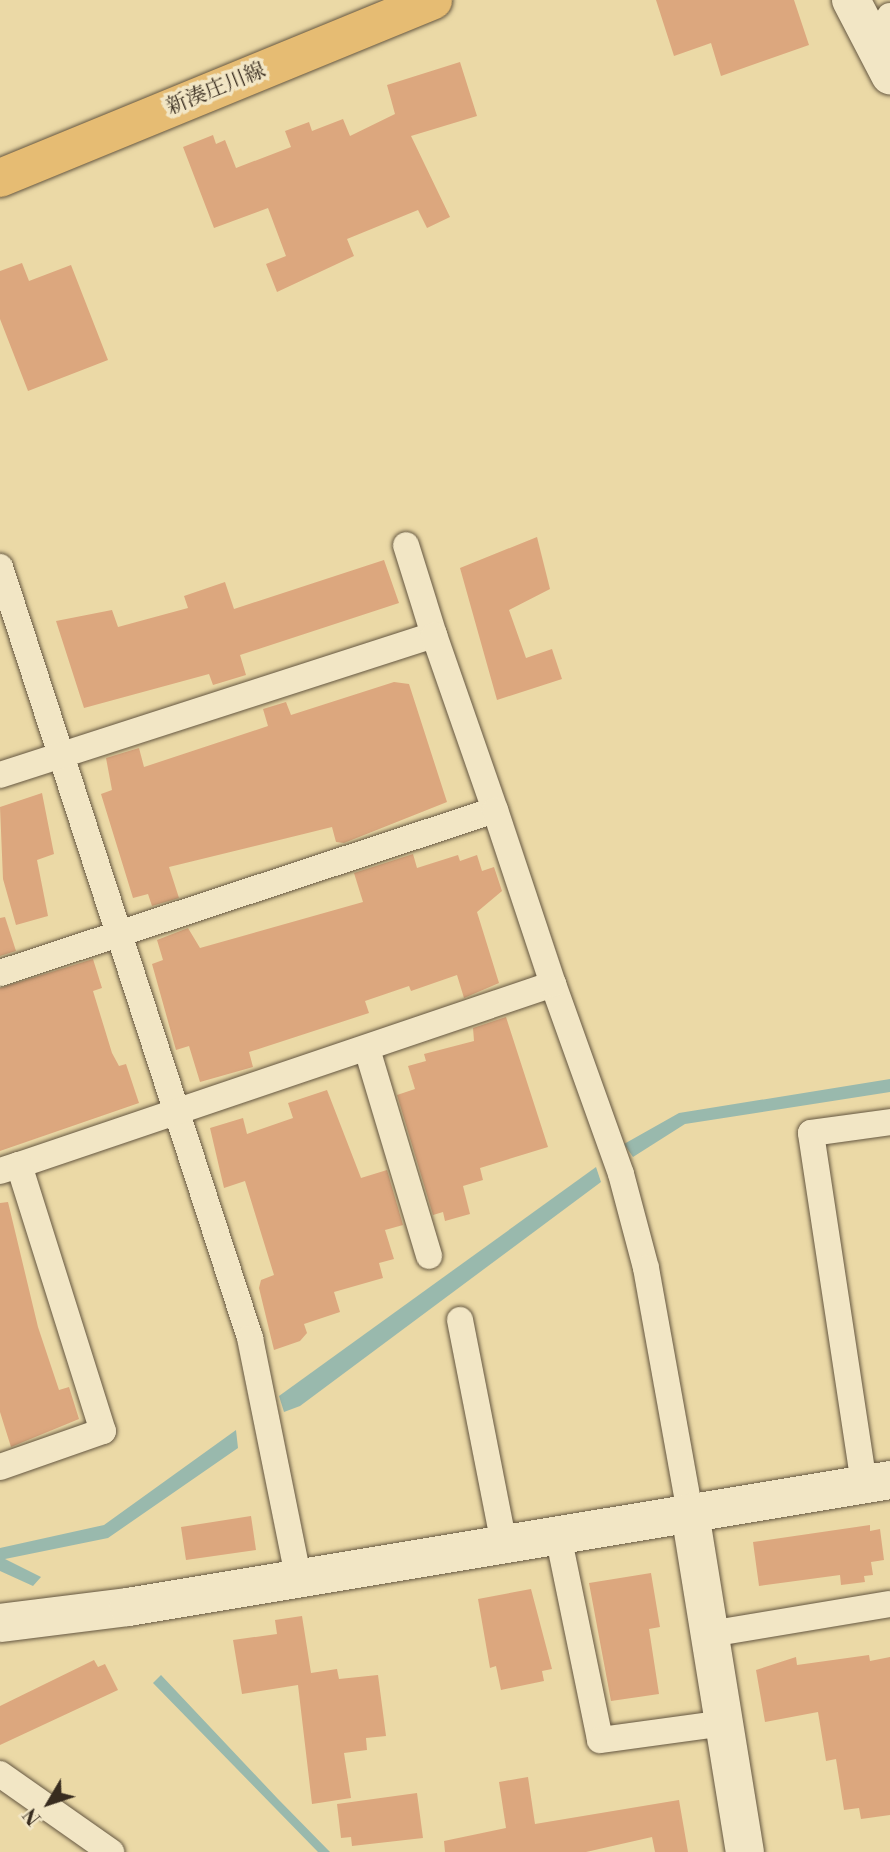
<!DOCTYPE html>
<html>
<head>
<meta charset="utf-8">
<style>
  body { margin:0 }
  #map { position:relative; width:890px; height:1852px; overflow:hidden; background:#ebd9a6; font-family:"Libre Bodoni","Noto Serif JP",serif }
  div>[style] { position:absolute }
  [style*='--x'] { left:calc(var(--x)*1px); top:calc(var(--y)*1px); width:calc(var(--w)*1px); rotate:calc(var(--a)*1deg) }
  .water>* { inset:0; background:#99b9ad }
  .building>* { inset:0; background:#dca77e }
  .roads { filter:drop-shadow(0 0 2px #655741) drop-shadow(0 0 2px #655741) }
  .street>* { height:26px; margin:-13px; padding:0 13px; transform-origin:13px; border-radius:13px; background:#f2e6c5 }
  .secondary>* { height:38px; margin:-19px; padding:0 19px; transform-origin:19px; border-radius:19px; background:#f2e6c5 }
  .primary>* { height:38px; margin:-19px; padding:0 19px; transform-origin:19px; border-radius:19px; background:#e6bc73 }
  span { translate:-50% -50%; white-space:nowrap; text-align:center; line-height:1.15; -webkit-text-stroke:7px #f2e6c5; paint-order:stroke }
  .street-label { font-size:21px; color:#382c1f }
  .north { position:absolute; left:14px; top:1768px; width:70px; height:70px; -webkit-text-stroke:5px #f2e6c5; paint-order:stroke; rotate:231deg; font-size:19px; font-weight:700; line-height:28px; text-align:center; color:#382c1f }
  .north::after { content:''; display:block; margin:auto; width:24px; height:32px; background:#382c1f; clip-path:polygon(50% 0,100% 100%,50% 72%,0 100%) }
</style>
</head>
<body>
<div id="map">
  <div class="water">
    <i style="clip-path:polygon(890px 1079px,890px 1092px,685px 1124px,633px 1157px,624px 1144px,679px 1113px)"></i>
    <i style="clip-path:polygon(596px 1167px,601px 1182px,300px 1406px,284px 1412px,279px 1396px)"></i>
    <i style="clip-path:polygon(236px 1430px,238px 1448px,108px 1538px,5px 1559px,41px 1577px,33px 1586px,0 1571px,0 1548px,104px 1525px)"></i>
    <i style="clip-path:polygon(161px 1675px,278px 1799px,330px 1852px,318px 1852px,153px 1683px)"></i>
  </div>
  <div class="building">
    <i style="clip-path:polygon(656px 0,794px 0,809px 45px,721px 76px,711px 43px,674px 56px)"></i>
    <i style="clip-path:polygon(460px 62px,477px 116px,411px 136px,450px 217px,427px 228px,418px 210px,347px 239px,354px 256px,277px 292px,266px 264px,286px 256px,268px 208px,214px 228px,183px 147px,213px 135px,216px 144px,225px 140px,236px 168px,291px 147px,285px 131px,309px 122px,312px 131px,343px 119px,350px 136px,395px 114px,387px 85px)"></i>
    <i style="clip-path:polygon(22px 263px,29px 281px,71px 265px,108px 360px,28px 391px,0 319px,0 271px)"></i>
    <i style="clip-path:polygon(537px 537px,550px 589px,509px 610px,526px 658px,552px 649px,562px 679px,497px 700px,460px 568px)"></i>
    <i style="clip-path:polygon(384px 560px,399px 603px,240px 655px,246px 675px,213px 685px,209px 674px,84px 708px,56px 621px,112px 610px,118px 627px,188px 608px,184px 596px,225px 582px,234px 609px)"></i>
    <i style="clip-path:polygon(394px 682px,409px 684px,447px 802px,344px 843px,336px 842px,332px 827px,169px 867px,179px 898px,152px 906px,148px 894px,133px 898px,101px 794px,112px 790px,106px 758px,139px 748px,144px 767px,268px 726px,263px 709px,286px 702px,291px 715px)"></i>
    <i style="clip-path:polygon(42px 793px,54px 854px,37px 860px,48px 916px,16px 925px,3px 879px,0 807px)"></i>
    <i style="clip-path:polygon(413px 854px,417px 868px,458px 855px,460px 861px,477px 855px,482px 871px,494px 867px,502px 891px,477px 912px,499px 983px,464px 998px,457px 975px,411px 991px,409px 986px,365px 1001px,369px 1013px,249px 1052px,253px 1067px,200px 1082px,189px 1046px,176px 1050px,152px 964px,163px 960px,157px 940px,188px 928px,200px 948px,363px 902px,354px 873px)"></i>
    <i style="clip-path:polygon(5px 917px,16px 951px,0 956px,0 918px)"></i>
    <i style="clip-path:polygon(93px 959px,102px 988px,93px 991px,112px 1053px,119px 1066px,126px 1064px,139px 1103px,0 1151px,0 988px)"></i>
    <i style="clip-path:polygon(506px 1017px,548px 1147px,480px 1168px,483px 1180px,463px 1186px,470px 1214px,445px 1221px,443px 1212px,433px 1215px,397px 1095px,415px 1089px,408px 1066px,426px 1061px,424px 1054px,474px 1041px,473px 1028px)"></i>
    <i style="clip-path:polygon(327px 1090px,361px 1178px,387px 1170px,403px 1225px,385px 1230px,394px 1259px,379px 1263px,383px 1278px,334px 1292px,340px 1312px,304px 1324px,307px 1333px,300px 1341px,274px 1350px,259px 1288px,261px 1280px,274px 1275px,245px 1181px,224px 1188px,210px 1128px,243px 1118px,247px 1134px,293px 1118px,288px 1103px)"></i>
    <i style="clip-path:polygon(8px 1202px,38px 1327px,59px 1390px,69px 1387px,79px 1419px,11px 1447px,0 1412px,0 1203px)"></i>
    <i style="clip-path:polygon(251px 1516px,256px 1550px,186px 1560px,181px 1527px)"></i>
    <i style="clip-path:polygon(870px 1525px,870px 1531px,880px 1529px,884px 1560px,871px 1562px,873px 1575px,864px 1576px,865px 1582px,841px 1585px,840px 1575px,759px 1586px,753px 1542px)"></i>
    <i style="clip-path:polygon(651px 1573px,660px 1627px,649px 1629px,659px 1694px,611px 1701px,589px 1583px)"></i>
    <i style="clip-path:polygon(531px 1589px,552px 1669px,542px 1671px,544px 1681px,501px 1690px,496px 1666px,490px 1668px,478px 1599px)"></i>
    <i style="clip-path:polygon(302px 1616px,311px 1673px,337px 1669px,339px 1679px,378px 1675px,386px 1736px,366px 1738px,367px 1750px,344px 1753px,351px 1798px,312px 1804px,298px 1685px,242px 1694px,233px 1640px,277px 1634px,275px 1620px)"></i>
    <i style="clip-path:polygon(869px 1655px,870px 1661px,890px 1657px,890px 1815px,861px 1819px,859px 1808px,844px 1810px,836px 1759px,826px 1761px,818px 1712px,765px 1722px,756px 1670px,796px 1657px,797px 1665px)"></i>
    <i style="clip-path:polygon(94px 1660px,98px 1667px,105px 1664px,118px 1690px,0 1745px,0 1706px)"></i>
    <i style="clip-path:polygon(528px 1777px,535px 1824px,679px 1800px,688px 1852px,655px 1852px,652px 1837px,586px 1852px,445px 1852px,444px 1841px,506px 1828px,499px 1782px)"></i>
    <i style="clip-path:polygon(417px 1793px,423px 1838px,352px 1846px,351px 1837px,341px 1838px,337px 1804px)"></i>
  </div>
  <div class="roads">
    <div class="street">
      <i style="--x:873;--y:42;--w:31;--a:-57"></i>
      <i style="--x:0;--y:567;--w:811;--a:72.03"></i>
      <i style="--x:250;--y:1338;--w:244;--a:78.6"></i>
      <i style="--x:0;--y:775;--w:456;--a:-17.9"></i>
      <i style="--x:434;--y:635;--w:94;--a:-107.3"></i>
      <i style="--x:0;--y:973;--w:521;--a:-18.23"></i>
      <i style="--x:495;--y:810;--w:185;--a:-109.2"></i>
      <i style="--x:553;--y:984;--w:202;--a:70.3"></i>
      <i style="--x:621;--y:1174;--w:97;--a:75.1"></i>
      <i style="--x:646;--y:1268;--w:249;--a:79.8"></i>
      <i style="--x:367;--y:1049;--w:216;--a:73.3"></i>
      <i style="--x:19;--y:1165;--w:564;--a:-18.72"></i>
      <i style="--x:553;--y:984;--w:183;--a:-108.4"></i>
      <i style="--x:0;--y:1171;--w:20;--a:-18"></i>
      <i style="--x:19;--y:1165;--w:279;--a:72.5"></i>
      <i style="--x:103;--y:1431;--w:109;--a:160.7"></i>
      <i style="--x:460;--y:1320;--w:228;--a:78.9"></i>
      <i style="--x:864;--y:1484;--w:355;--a:-98.6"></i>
      <i style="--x:811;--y:1133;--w:80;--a:-7.9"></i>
      <i style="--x:558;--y:1535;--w:209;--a:78.4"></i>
      <i style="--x:600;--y:1740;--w:125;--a:-7.8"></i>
      <i style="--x:710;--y:1634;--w:182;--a:-9.5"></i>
      <i style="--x:0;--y:1774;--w:136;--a:35.1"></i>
    </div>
    <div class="secondary">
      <i style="--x:851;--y:0;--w:85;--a:62.5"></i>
      <i style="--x:690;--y:1513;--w:343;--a:80.8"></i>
      <i style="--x:0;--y:1623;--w:129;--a:-7.1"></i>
      <i style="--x:128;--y:1607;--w:773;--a:-9.46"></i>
    </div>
    <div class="primary">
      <i style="--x:0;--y:178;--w:468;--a:-22.3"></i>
    </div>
  </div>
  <div class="street-label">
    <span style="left:216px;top:89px;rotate:-22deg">新湊庄川線</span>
  </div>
  <div class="north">N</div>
</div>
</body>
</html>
